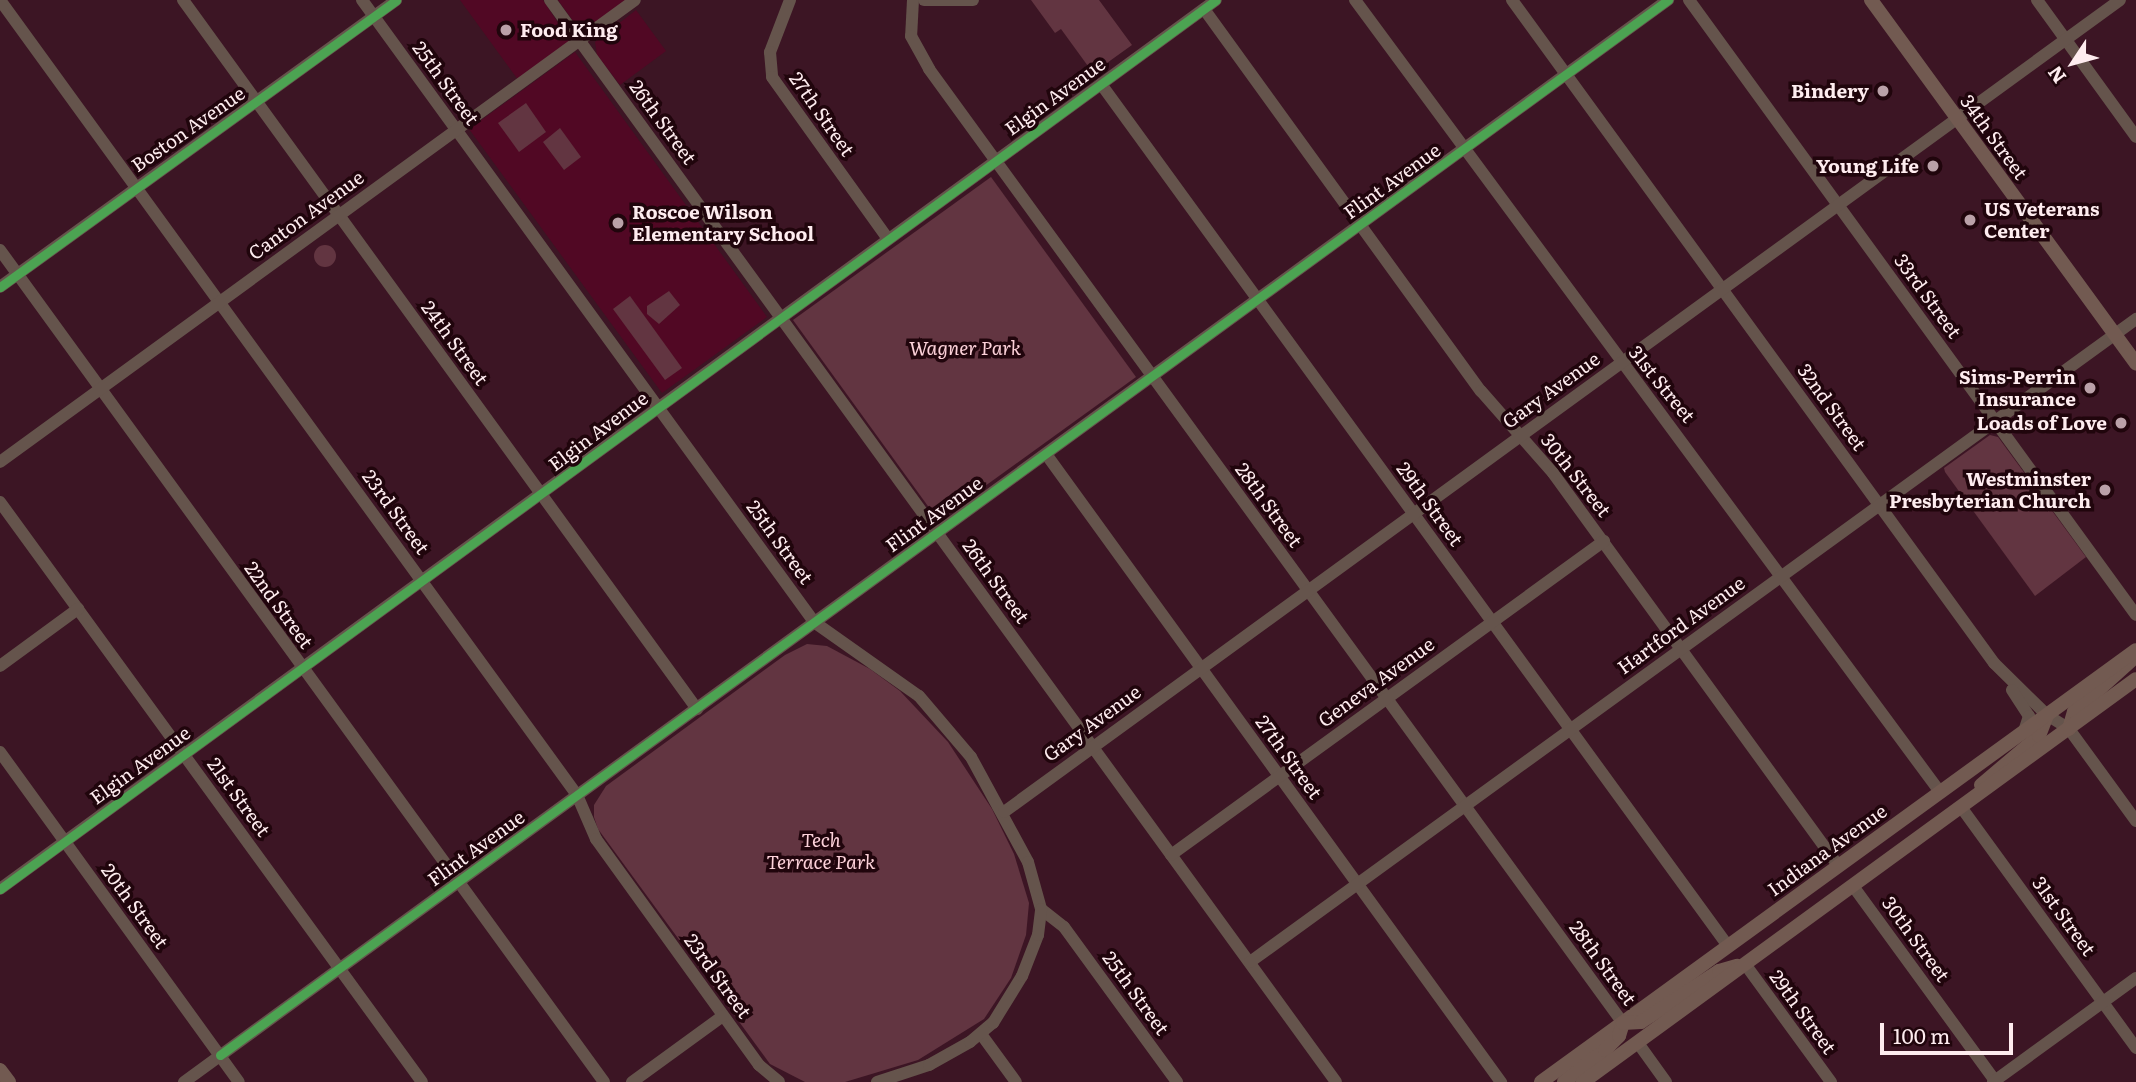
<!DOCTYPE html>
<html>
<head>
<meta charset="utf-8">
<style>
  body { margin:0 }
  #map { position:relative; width:2136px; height:1082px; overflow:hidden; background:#3c1524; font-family:Literata,serif }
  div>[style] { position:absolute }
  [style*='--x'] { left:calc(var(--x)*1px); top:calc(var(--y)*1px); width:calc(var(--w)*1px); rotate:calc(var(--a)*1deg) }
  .built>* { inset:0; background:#510824 }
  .green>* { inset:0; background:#623541 }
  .round { border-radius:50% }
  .minor>* { height:12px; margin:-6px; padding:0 6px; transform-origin:6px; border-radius:6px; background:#65544c }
  .major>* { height:14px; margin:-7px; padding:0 7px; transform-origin:7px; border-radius:7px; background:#725a51 }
  .cycleway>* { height:9px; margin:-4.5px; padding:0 4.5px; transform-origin:4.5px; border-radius:4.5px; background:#4ca352 }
  .dots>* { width:19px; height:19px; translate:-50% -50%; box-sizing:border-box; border:4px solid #20050c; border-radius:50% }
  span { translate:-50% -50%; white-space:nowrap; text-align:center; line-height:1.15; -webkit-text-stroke:7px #20050c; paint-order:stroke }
  .poi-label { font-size:19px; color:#feecef; font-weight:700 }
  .left { translate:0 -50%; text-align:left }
  .right { translate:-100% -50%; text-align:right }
  .street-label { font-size:19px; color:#feecef }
  .park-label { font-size:19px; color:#fcd1d9; font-style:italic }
  .north { position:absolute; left:2038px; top:28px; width:70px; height:70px; -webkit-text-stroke:5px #20050c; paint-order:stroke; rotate:234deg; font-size:19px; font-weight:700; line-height:28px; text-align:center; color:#feecef }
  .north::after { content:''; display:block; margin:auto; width:24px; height:32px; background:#feecef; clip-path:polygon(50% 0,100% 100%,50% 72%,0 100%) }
  .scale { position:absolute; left:1880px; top:1023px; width:133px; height:32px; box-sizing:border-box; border:4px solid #feecef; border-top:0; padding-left:9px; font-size:21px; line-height:24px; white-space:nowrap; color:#feecef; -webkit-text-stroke:5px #20050c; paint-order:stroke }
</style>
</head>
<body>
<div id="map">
  <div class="built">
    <i style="clip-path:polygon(460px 0,543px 0,571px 43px,519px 81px)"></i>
    <i style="clip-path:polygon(558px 0,629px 0,586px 30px,576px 25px)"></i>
    <i style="clip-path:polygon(636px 10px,666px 51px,620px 85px,597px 55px,595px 42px)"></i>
    <i style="clip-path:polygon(575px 52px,767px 317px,662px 393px,469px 129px)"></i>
  </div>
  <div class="green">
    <i style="clip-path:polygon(1031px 0,1099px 0,1132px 45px,1093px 73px,1061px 29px,1055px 33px)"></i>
    <i style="clip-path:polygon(526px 103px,546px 132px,519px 152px,498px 123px)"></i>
    <i style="clip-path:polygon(560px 128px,581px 157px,564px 170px,543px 142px)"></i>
    <i style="clip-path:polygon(991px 177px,1136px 377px,938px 520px,793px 320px)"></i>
    <i class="round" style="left:314px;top:245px;width:22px;height:22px"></i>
    <i style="clip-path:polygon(669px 291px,680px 305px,659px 324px,647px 314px,647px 306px)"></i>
    <i style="clip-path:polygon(630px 296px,682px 368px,665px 380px,613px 309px)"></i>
    <i style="clip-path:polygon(1990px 435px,1998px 437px,2086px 557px,2035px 596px,1945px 472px,1944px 468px)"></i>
    <i style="clip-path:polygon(807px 644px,827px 646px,870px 669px,900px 691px,948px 742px,992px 809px,1014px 854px,1029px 903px,1026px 935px,1011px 978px,984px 1019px,918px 1060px,845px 1082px,805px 1082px,770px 1064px,598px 829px,594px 817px,594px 805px,606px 786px,785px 655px)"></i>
  </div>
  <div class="minor">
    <i style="--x:0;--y:0;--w:982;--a:54.03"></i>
    <i style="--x:577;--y:795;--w:48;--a:66.6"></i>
    <i style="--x:596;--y:839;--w:279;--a:54.2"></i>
    <i style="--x:759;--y:1065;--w:26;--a:40"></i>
    <i style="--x:183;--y:0;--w:876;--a:54.06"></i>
    <i style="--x:362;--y:0;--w:769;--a:53.99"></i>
    <i style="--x:814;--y:622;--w:128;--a:35.2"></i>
    <i style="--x:919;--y:696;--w:80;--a:49.6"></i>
    <i style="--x:971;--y:757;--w:119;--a:61.5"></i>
    <i style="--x:1028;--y:862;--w:49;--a:74.5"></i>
    <i style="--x:1041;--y:909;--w:29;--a:38"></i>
    <i style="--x:1064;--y:927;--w:192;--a:53.9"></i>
    <i style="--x:550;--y:0;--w:1337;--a:54"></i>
    <i style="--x:790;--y:0;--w:56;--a:111"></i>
    <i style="--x:770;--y:52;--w:25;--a:85"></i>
    <i style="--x:772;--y:77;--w:199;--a:54.4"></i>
    <i style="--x:913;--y:0;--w:36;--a:93"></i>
    <i style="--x:911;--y:36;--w:38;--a:61"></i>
    <i style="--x:929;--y:69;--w:1180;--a:53.97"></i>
    <i style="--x:924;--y:0;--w:49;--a:0"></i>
    <i style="--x:1355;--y:0;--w:985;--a:53.55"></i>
    <i style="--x:1512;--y:0;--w:820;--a:53.98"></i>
    <i style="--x:1994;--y:663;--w:74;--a:44.5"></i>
    <i style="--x:2047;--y:715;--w:26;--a:32"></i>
    <i style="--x:2069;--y:729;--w:114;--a:53.9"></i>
    <i style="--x:1689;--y:0;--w:760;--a:53.99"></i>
    <i style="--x:2037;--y:0;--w:169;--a:54.1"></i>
    <i style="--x:1204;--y:9;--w:472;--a:54.1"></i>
    <i style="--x:1481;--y:391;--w:109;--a:48.7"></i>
    <i style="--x:1553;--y:473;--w:486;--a:54"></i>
    <i style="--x:1101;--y:84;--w:1066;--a:53.97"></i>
    <i style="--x:0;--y:250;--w:1028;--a:54.02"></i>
    <i style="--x:0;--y:287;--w:489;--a:-35.9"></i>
    <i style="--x:1046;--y:454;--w:776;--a:54.08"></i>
    <i style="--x:0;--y:462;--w:785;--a:-36.04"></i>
    <i style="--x:0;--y:502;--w:717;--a:53.96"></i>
    <i style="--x:0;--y:666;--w:97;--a:-36.2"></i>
    <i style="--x:2012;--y:690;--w:31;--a:57"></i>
    <i style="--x:2029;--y:716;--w:16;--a:108"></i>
    <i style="--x:0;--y:752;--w:407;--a:54.1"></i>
    <i style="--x:1961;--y:807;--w:298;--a:54"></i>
    <i style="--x:1004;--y:812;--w:1380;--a:-36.04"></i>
    <i style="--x:1171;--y:855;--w:535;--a:-35.95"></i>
    <i style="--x:1853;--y:886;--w:243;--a:53.9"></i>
    <i style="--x:0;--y:889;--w:1506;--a:-36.17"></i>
    <i style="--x:1250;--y:962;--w:1095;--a:-35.97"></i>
    <i style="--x:1745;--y:964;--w:146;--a:53.9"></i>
    <i style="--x:981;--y:1034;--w:59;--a:53.9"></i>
    <i style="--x:1638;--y:1043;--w:48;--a:54.3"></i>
    <i style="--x:184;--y:1082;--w:1837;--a:-36.1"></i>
    <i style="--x:632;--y:1082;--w:112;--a:-36"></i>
    <i style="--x:877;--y:1082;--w:55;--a:-18.1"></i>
    <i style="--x:929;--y:1065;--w:47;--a:-29.3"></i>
    <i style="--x:970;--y:1042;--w:30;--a:-40"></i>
    <i style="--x:993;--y:1023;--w:55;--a:-58.3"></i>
    <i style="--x:1022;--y:976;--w:44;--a:-68.7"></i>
    <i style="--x:1038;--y:935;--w:26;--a:-83"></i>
    <i style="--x:1993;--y:1082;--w:177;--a:-36"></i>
  </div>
  <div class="major">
    <i style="--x:1871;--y:0;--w:450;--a:53.9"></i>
    <i style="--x:2069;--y:729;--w:18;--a:-74"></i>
    <i style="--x:2074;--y:712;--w:82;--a:-42"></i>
    <i style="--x:1981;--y:785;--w:76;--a:-40.2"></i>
    <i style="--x:2039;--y:736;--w:22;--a:-69"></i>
    <i style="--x:0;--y:1070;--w:15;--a:53"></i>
    <i style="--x:1541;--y:1082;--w:735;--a:-35.98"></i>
    <i style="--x:1564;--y:1082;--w:52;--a:-38"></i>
    <i style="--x:1605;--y:1050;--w:20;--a:-45"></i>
    <i style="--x:1619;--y:1036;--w:14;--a:-73"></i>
    <i style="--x:1623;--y:1023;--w:18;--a:-3"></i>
    <i style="--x:1641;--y:1022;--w:93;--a:-33.2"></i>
    <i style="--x:1719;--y:971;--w:19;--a:-16"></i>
    <i style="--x:1583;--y:1082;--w:684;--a:-36.08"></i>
  </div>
  <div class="cycleway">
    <i style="--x:0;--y:287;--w:489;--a:-35.9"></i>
    <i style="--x:0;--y:889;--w:1506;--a:-36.17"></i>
    <i style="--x:220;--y:1055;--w:1792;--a:-36.08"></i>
  </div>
  <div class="dots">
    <i style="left:506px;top:30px;background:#baa1a8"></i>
    <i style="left:1883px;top:91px;background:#baa1a8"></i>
    <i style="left:1933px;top:166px;background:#baa1a8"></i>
    <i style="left:1970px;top:220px;background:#baa1a8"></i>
    <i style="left:618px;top:223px;background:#baa1a8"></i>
    <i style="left:2090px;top:388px;background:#baa1a8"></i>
    <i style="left:2121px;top:423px;background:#baa1a8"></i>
    <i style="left:2105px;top:490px;background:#baa1a8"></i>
  </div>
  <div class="poi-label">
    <span class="left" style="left:520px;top:30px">Food King</span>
    <span class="right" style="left:1869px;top:91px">Bindery</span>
    <span class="right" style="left:1919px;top:166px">Young Life</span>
    <span class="left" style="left:1984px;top:220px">US Veterans<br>Center</span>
    <span class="left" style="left:632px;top:223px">Roscoe Wilson<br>Elementary School</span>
    <span class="right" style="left:2076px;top:388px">Sims-Perrin<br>Insurance</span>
    <span class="right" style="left:2107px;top:423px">Loads of Love</span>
    <span class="right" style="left:2091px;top:490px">Westminster<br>Presbyterian Church</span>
  </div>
  <div class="street-label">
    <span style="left:446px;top:83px;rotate:54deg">25th Street</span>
    <span style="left:1055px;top:96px;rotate:-36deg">Elgin Avenue</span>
    <span style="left:822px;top:114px;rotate:55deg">27th Street</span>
    <span style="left:663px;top:122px;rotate:54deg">26th Street</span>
    <span style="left:188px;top:129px;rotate:-35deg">Boston Avenue</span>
    <span style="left:1994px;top:137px;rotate:54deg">34th Street</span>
    <span style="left:1392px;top:181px;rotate:-36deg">Flint Avenue</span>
    <span style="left:306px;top:215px;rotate:-36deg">Canton Avenue</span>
    <span style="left:1928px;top:296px;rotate:54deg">33rd Street</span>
    <span style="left:455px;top:343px;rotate:54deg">24th Street</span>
    <span style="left:1662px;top:384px;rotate:51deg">31st Street</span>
    <span style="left:1551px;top:390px;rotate:-36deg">Gary Avenue</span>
    <span style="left:1832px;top:407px;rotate:54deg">32nd Street</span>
    <span style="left:598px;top:431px;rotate:-37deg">Elgin Avenue</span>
    <span style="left:1576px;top:475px;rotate:52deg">30th Street</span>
    <span style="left:1430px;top:504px;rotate:54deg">29th Street</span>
    <span style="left:1269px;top:505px;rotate:54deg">28th Street</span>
    <span style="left:396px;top:512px;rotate:54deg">23rd Street</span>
    <span style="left:934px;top:514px;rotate:-36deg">Flint Avenue</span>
    <span style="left:780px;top:542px;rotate:54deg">25th Street</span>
    <span style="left:996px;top:581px;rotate:54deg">26th Street</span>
    <span style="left:279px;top:605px;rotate:54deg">22nd Street</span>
    <span style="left:1681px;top:625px;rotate:-36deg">Hartford Avenue</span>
    <span style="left:1376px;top:682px;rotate:-36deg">Geneva Avenue</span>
    <span style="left:1092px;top:723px;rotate:-36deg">Gary Avenue</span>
    <span style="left:1289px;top:757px;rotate:54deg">27th Street</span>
    <span style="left:140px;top:765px;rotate:-36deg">Elgin Avenue</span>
    <span style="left:239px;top:797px;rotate:54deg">21st Street</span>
    <span style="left:476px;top:848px;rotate:-36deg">Flint Avenue</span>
    <span style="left:1827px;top:850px;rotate:-36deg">Indiana Avenue</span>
    <span style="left:135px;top:906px;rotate:54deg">20th Street</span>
    <span style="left:2064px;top:916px;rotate:54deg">31st Street</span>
    <span style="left:1916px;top:939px;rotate:54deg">30th Street</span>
    <span style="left:1603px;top:963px;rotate:54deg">28th Street</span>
    <span style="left:718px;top:976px;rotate:54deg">23rd Street</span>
    <span style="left:1136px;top:993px;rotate:54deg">25th Street</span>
    <span style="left:1803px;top:1012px;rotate:54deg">29th Street</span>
  </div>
  <div class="park-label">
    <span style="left:965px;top:348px">Wagner Park</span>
    <span style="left:821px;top:851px">Tech<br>Terrace Park</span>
  </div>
  <div class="north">N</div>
  <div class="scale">100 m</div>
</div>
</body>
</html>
